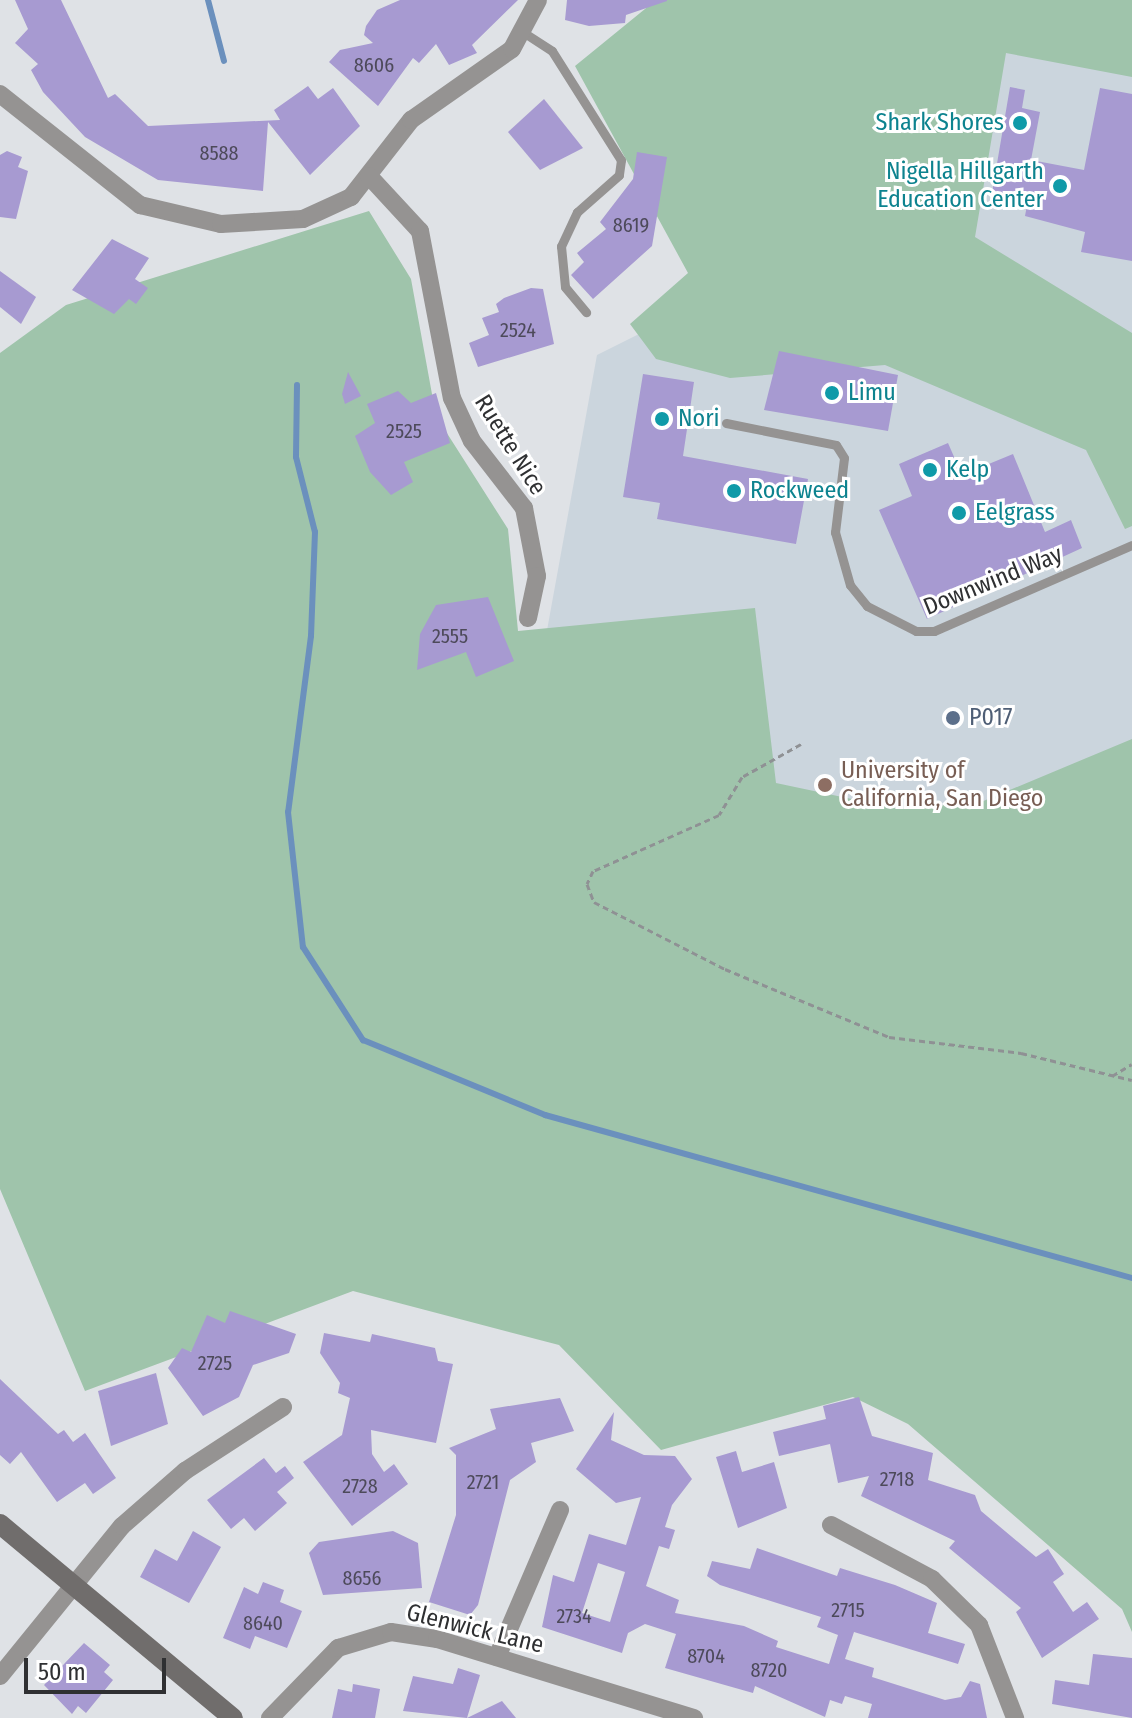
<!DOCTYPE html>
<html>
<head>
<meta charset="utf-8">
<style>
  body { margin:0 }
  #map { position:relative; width:1132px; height:1718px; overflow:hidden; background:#dfe2e6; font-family:"Fira Sans Condensed",sans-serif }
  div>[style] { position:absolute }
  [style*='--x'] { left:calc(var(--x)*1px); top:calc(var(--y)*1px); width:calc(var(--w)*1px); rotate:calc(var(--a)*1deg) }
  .built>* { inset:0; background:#cbd5dd }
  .green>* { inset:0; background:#9fc4ab }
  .stream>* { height:6px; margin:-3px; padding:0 3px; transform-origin:3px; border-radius:3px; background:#6b90bd }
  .building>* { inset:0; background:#a79ad1 }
  .path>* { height:3px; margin-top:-1.5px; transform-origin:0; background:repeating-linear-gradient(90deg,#8f9194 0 6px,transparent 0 10px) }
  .lane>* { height:9px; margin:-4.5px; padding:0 4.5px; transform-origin:4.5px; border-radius:4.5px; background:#959392 }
  .street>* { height:18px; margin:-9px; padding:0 9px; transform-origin:9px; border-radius:9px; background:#959392 }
  .secondary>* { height:20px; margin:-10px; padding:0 10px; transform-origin:10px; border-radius:10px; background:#706d6c }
  .dots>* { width:22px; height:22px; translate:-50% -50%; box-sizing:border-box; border:4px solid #fff; border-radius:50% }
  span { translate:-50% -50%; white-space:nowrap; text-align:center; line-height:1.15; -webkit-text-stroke:6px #fff; paint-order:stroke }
  .number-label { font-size:20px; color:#4d4a5a }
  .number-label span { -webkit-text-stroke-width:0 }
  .culture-label { font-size:24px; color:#0d838f }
  .right { translate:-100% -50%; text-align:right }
  .left { translate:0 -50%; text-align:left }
  .street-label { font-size:24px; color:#2f3032 }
  .service-label { font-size:24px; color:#4e5e75 }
  .education-label { font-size:24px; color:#785e54 }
  .scale { position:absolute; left:24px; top:1658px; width:142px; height:36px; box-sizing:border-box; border:4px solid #2f3032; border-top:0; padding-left:10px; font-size:24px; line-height:28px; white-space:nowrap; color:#2f3032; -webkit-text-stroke:6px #fff; paint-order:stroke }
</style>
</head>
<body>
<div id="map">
  <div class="built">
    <i style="clip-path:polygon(1132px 0,1132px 1615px,844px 1368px,441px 1214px,597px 355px,651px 328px,705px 278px,595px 70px)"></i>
  </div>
  <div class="green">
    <i style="clip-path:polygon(656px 0,1132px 0,1132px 77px,1006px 53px,975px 237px,1132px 333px,1132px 526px,1125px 529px,1086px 450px,885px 365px,730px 378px,656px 359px,630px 324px,688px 273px,575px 66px)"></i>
    <i style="clip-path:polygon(369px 211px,411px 279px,436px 416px,508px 529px,518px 631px,755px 608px,776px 783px,899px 809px,981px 802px,1132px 739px,1132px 1632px,1122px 1609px,908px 1424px,853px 1397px,661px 1450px,559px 1345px,353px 1291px,85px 1391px,0 1189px,0 353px,66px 305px)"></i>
  </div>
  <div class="stream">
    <i style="--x:208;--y:0;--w:63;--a:75.3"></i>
    <i style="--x:297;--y:385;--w:72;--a:90.8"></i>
    <i style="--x:296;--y:457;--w:77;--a:75.8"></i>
    <i style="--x:315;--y:532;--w:104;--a:92.2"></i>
    <i style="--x:311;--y:636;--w:177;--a:97.4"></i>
    <i style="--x:288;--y:812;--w:136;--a:83.7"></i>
    <i style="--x:303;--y:947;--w:111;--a:57.2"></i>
    <i style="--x:363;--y:1040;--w:197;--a:22.4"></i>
    <i style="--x:545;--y:1115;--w:609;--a:15.52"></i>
  </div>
  <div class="building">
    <i style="clip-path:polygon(15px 0,61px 0,108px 98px,115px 94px,148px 126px,280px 120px,274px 110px,308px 86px,318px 99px,333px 88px,360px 126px,310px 175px,268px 122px,263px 191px,158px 180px,85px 137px,43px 92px,31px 70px,38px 64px,15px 43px,28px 29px)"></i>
    <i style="clip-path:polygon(400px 0,518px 0,472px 45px,477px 53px,449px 65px,436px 44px,419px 63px,413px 58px,378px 106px,329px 62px,340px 50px,373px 43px,364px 35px,366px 26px,377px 10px)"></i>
    <i style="clip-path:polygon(567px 0,667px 0,667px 1px,626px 15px,625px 23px,589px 26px,565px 20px)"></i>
    <i style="clip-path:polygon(1010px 87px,1025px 90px,1022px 108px,1040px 112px,1031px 160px,1084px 170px,1100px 88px,1132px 94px,1132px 261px,1081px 252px,1085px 232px,1025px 216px,1028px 200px,992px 193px)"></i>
    <i style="clip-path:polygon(544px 99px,583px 148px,540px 170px,508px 132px)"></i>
    <i style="clip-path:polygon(7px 151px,22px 157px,18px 167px,28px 171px,16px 219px,0 217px,0 155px)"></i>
    <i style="clip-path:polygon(637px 152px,667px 157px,652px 246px,593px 299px,571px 275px,584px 262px,577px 253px,606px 229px,600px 222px,633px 179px)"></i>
    <i style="clip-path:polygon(112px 239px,149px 258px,135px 279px,148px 288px,136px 304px,129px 299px,114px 314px,72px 290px)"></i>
    <i style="clip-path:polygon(0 271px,36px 297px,21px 324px,0 307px)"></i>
    <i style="clip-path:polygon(531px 288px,543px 289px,554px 344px,478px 367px,469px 343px,489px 335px,482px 318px,499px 312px,496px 304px,504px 298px)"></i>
    <i style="clip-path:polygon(779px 351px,898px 375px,888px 431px,764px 410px)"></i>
    <i style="clip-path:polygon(348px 372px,361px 396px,345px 404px,342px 394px)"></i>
    <i style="clip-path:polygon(643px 374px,694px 382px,683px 456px,808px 479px,796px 544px,657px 519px,660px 503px,623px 497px)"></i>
    <i style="clip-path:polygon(398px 391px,411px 403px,436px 393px,450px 443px,404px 462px,413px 482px,391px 495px,370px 472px,355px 436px,375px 423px,367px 404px)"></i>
    <i style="clip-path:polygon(948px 443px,962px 475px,1013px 454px,1045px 532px,1071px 520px,1082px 548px,927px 619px,879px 510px,912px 496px,899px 464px)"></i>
    <i style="clip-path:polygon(488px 597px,514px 661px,476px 677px,466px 652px,417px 670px,420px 634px,436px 605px)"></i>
    <i style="clip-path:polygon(230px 1311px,296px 1334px,289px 1353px,253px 1365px,239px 1397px,203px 1416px,168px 1368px,182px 1348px,191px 1352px,207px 1315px,225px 1323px)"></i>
    <i style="clip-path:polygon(324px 1333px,370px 1342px,372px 1334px,435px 1348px,438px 1361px,453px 1364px,436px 1443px,371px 1430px,372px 1454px,384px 1472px,394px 1464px,408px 1484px,352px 1526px,303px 1462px,342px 1435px,350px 1398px,338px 1393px,340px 1383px,320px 1353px)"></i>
    <i style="clip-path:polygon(156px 1373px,168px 1424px,111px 1446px,98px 1391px)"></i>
    <i style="clip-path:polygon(0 1379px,58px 1434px,64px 1430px,73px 1442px,85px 1433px,116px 1478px,93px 1494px,85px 1483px,57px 1502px,21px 1452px,10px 1464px,0 1455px)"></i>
    <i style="clip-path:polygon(859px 1397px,872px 1436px,933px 1453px,928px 1480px,975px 1495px,981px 1511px,1036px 1557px,1048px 1549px,1064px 1574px,1053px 1582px,1073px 1612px,1087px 1602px,1099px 1619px,1042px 1658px,1016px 1612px,1021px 1608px,949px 1548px,955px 1541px,861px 1496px,869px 1476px,838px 1483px,830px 1444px,779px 1456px,773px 1432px,826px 1419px,823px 1406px)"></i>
    <i style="clip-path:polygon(560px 1398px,574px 1431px,531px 1443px,536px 1462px,510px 1480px,478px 1605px,470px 1615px,429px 1602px,456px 1515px,456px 1455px,449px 1448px,496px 1429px,490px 1409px)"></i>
    <i style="clip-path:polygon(evenodd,614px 1412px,611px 1440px,644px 1455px,675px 1456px,692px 1479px,672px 1505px,665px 1527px,675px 1530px,669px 1549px,659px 1546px,646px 1586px,679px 1600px,675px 1613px,744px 1626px,778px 1641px,776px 1647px,829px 1664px,838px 1635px,817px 1627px,821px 1617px,720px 1585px,707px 1576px,712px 1561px,750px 1569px,757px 1548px,837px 1576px,840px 1568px,895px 1585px,937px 1603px,928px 1633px,965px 1644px,958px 1664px,854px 1632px,845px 1659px,874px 1668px,872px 1677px,945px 1700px,961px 1697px,970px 1681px,980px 1684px,987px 1718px,868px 1718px,872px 1704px,845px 1696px,842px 1704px,830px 1700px,825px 1717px,755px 1686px,753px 1693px,665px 1668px,676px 1634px,645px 1624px,628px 1633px,622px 1653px,542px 1627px,553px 1575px,574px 1582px,589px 1534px,626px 1545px,641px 1497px,616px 1503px,576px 1469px,614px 1412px,598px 1563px,625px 1572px,610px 1622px,582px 1613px,598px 1563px)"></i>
    <i style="clip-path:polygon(736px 1451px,742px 1472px,774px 1462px,787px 1508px,738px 1528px,716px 1457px)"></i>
    <i style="clip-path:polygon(264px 1458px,276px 1473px,285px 1466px,294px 1478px,277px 1492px,287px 1503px,255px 1531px,244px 1518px,231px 1529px,207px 1500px)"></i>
    <i style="clip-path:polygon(193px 1531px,221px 1547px,189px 1603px,140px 1577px,155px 1549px,177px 1561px)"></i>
    <i style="clip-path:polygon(393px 1531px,418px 1543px,422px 1588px,323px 1595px,309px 1553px,319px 1542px)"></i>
    <i style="clip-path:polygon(263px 1582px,284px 1590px,280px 1602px,302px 1611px,287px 1648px,255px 1636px,250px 1649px,223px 1638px,244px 1587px,258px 1594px)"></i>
    <i style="clip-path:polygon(84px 1643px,110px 1665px,104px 1672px,113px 1680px,86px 1713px,78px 1706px,72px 1714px,44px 1685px)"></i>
    <i style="clip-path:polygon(1093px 1654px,1132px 1658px,1132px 1718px,1052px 1704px,1055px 1680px,1089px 1685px)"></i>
    <i style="clip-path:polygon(458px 1668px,480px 1675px,467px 1718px,403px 1711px,413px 1676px,453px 1684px)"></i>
    <i style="clip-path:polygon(353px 1684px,380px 1689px,375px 1718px,332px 1718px,338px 1689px,352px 1692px)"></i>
    <i style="clip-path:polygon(502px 1701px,516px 1718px,467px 1718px)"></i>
  </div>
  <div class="path">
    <i style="--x:801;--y:744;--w:68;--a:150.8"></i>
    <i style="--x:742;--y:777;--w:44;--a:121.2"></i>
    <i style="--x:719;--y:815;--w:138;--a:156"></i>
    <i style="--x:593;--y:871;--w:14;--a:115"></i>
    <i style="--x:587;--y:884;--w:19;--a:69"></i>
    <i style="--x:594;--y:902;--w:147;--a:27.1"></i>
    <i style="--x:725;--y:969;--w:178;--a:22.5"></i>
    <i style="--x:889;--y:1037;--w:133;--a:6.9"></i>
    <i style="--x:1021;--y:1053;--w:114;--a:13.7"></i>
    <i style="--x:1112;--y:1076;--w:23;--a:-31"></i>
  </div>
  <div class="lane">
    <i style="--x:526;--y:34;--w:31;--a:33"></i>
    <i style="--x:552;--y:51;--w:129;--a:57.7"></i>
    <i style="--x:621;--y:160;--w:15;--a:98"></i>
    <i style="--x:619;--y:175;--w:56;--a:138.6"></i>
    <i style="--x:577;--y:212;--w:38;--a:115"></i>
    <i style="--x:561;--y:246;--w:41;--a:84.4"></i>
    <i style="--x:565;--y:287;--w:33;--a:50"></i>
    <i style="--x:726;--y:423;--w:112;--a:11.3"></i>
    <i style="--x:836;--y:445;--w:15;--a:58"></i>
    <i style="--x:844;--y:458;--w:75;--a:96.9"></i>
    <i style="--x:835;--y:532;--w:55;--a:74.2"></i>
    <i style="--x:850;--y:585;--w:27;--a:51"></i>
    <i style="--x:867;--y:606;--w:55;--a:27"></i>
    <i style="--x:916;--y:631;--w:18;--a:0"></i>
    <i style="--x:934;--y:631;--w:216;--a:-23.5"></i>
  </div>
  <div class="street">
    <i style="--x:0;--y:94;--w:179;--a:38.4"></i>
    <i style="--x:140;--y:205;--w:83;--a:13.2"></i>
    <i style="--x:221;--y:224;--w:82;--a:-3.5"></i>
    <i style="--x:303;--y:219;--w:53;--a:-24.6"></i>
    <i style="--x:351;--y:197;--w:98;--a:-52.1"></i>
    <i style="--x:411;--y:120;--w:123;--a:-35.1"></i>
    <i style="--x:512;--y:49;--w:55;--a:-62"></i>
    <i style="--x:369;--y:176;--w:75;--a:47.2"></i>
    <i style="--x:420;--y:231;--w:170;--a:79.2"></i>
    <i style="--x:452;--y:398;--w:47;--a:65.1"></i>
    <i style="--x:472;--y:441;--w:85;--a:52.2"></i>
    <i style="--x:524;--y:508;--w:69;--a:79.2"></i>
    <i style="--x:537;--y:576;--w:43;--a:102.1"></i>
    <i style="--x:831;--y:1525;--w:115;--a:28.1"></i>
    <i style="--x:932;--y:1579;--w:66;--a:44.4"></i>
    <i style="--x:979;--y:1625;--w:100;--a:68.8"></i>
    <i style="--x:497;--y:1657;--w:160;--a:-66.8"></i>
    <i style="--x:0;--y:1676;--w:193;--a:-50.9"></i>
    <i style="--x:122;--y:1526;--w:84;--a:-41.1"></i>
    <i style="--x:185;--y:1471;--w:117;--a:-33.1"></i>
    <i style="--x:270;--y:1718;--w:98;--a:-45.8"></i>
    <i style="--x:338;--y:1648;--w:55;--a:-16.8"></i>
    <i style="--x:391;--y:1632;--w:47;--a:8.7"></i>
    <i style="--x:437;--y:1639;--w:269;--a:17.1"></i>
  </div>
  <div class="secondary">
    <i style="--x:0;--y:1524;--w:303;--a:39.8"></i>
  </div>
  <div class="dots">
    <i style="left:1020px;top:123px;background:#0f9aa8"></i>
    <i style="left:1060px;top:186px;background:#0f9aa8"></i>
    <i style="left:832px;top:393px;background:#0f9aa8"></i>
    <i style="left:662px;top:419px;background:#0f9aa8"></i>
    <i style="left:930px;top:470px;background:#0f9aa8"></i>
    <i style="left:734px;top:491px;background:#0f9aa8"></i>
    <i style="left:959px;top:513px;background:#0f9aa8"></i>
    <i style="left:953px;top:718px;background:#5c6f8a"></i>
    <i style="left:825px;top:785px;background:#8d6e63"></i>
  </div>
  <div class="number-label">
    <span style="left:374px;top:65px">8606</span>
    <span style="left:219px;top:153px">8588</span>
    <span style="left:631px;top:225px">8619</span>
    <span style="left:518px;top:330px">2524</span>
    <span style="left:404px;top:431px">2525</span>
    <span style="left:450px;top:636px">2555</span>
    <span style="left:215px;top:1363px">2725</span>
    <span style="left:897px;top:1479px">2718</span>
    <span style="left:483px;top:1482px">2721</span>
    <span style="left:360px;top:1486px">2728</span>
    <span style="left:362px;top:1578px">8656</span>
    <span style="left:848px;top:1610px">2715</span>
    <span style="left:574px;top:1616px">2734</span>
    <span style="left:263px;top:1623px">8640</span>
    <span style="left:706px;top:1656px">8704</span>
    <span style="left:769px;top:1670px">8720</span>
  </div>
  <div class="culture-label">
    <span class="right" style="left:1004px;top:123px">Shark Shores</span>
    <span class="right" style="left:1044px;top:186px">Nigella Hillgarth<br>Education Center</span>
    <span class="left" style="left:848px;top:393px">Limu</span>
    <span class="left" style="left:678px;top:419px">Nori</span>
    <span class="left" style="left:946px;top:470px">Kelp</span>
    <span class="left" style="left:750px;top:491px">Rockweed</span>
    <span class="left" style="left:975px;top:513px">Eelgrass</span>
  </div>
  <div class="street-label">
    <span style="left:510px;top:445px;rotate:58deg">Ruette Nice</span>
    <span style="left:993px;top:581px;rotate:-22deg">Downwind Way</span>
    <span style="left:475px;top:1629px;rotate:14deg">Glenwick Lane</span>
  </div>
  <div class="service-label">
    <span class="left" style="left:969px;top:718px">P017</span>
  </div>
  <div class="education-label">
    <span class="left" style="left:841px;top:785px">University of<br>California, San Diego</span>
  </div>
  <div class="scale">50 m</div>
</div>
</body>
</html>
